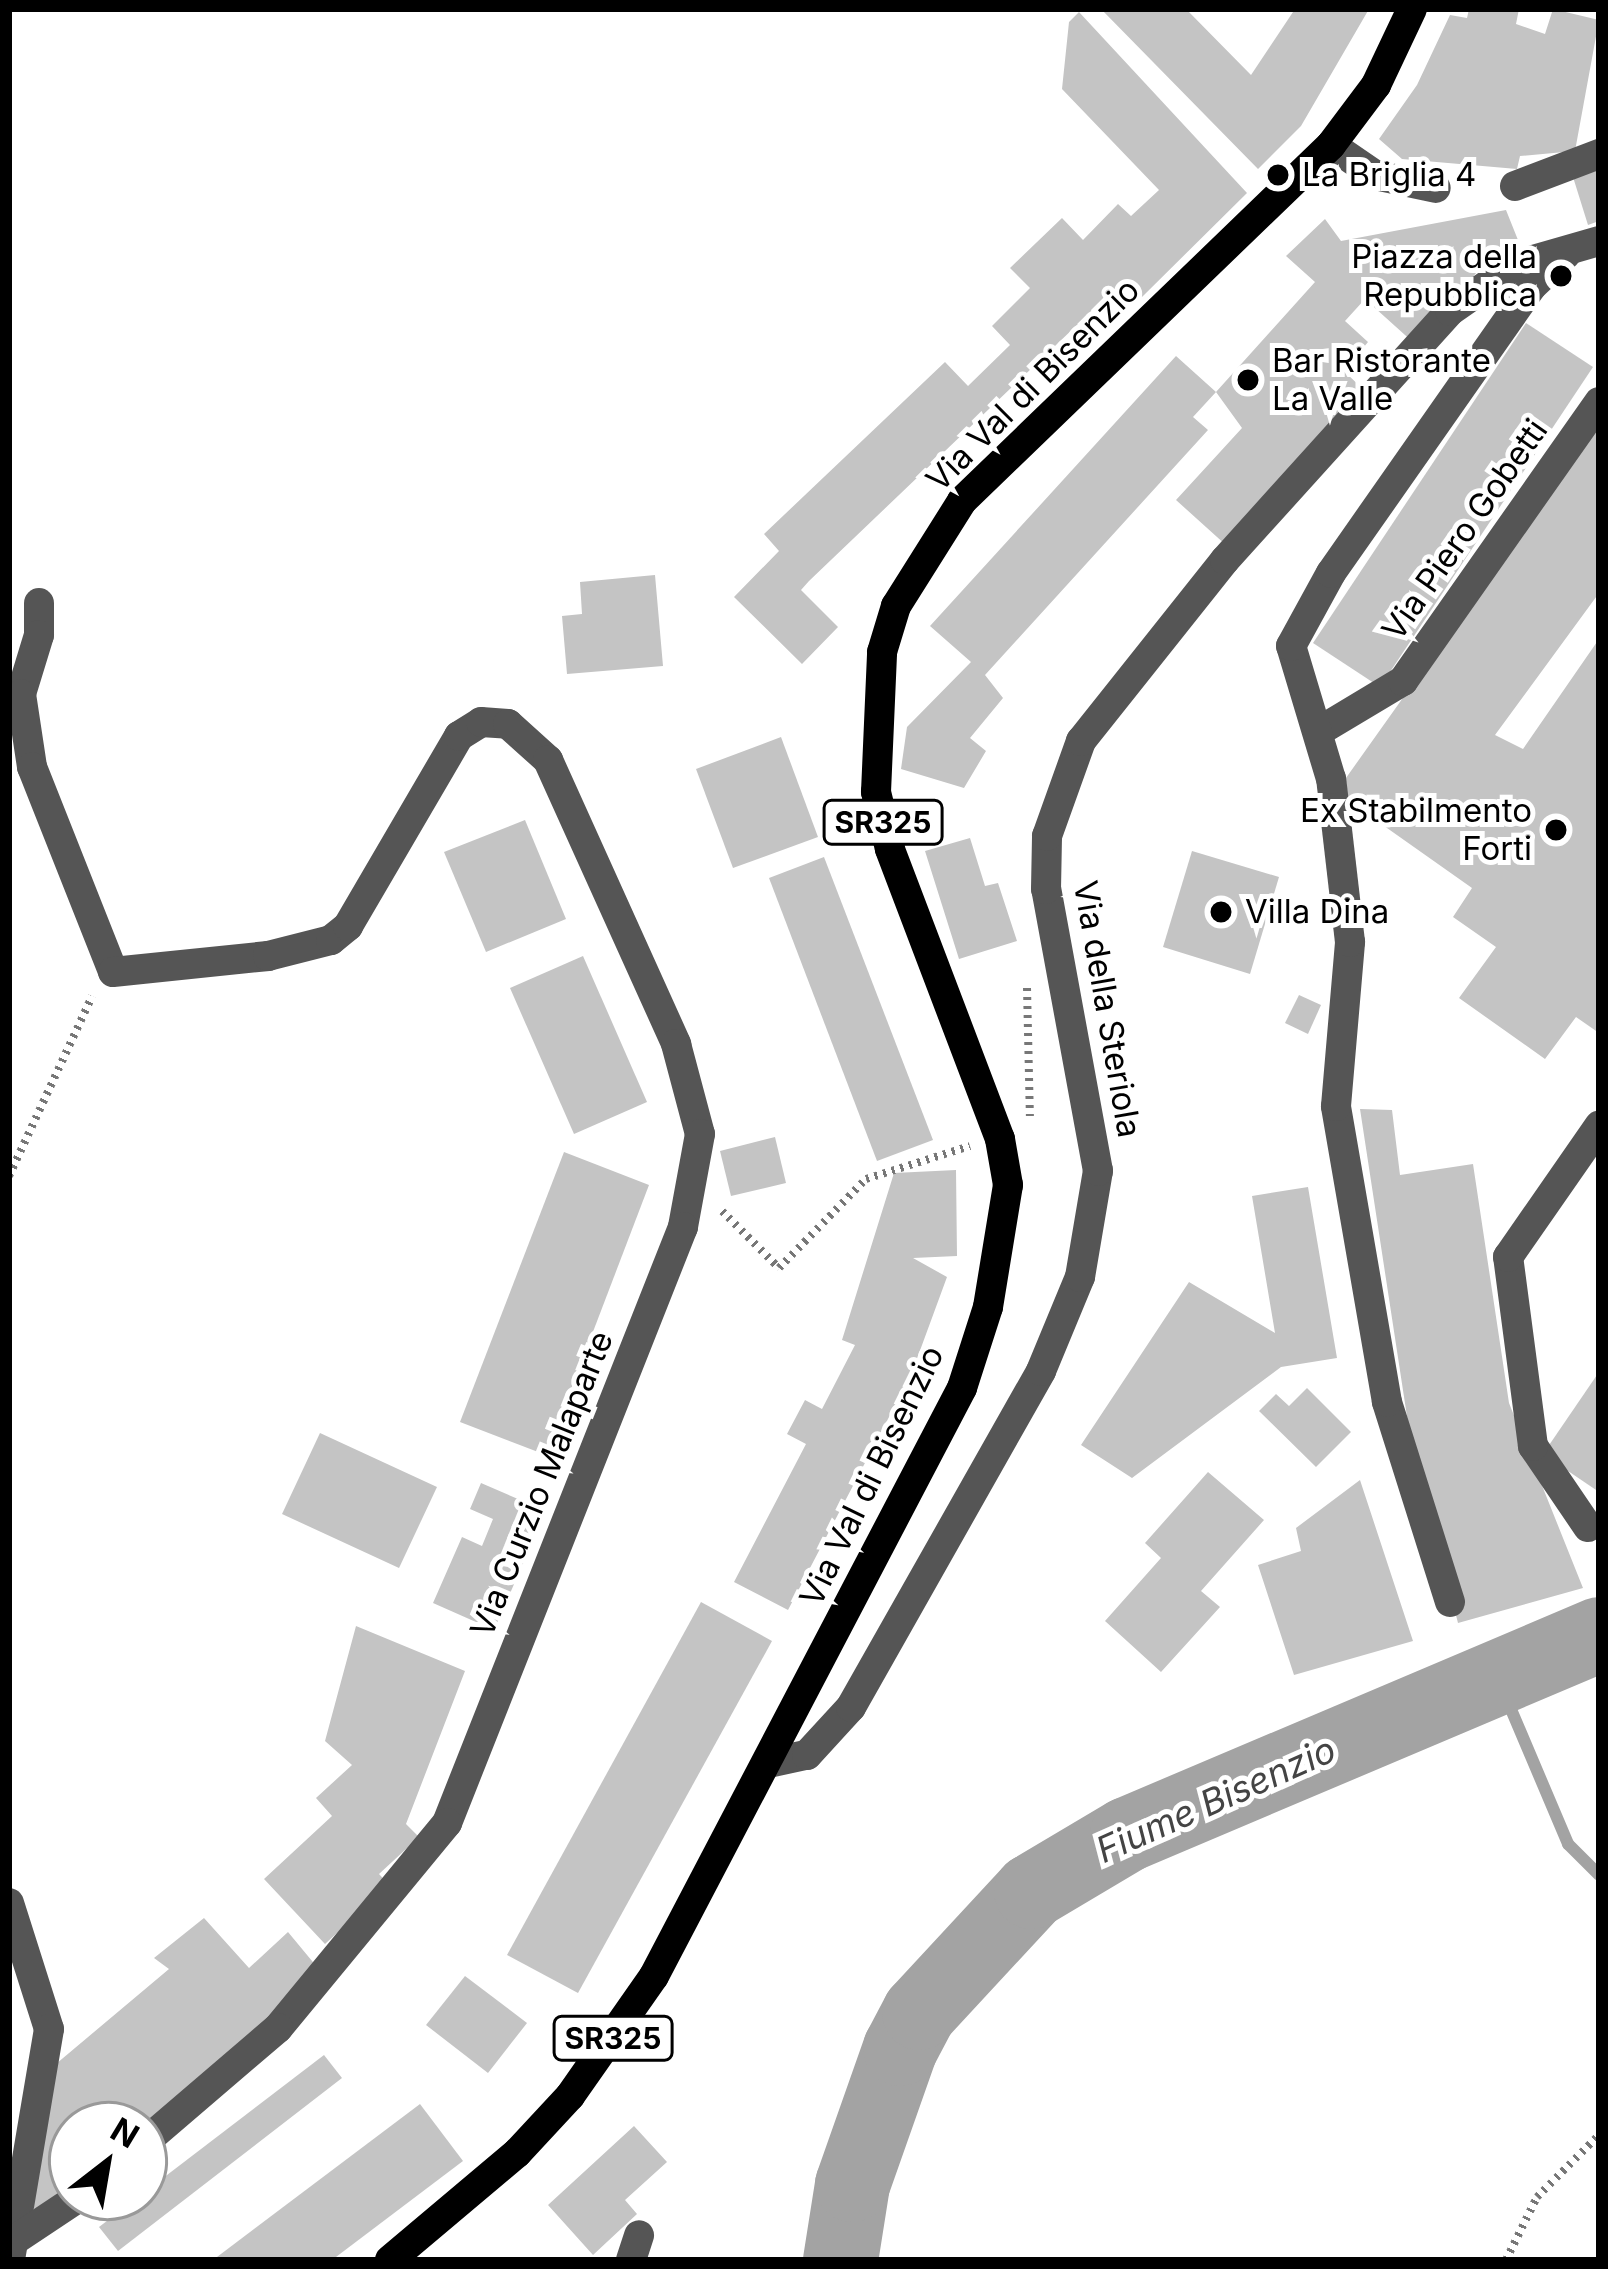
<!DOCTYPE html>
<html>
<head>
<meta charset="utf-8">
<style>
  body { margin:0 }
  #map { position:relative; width:1608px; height:2269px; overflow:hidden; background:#fff; font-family:Inter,sans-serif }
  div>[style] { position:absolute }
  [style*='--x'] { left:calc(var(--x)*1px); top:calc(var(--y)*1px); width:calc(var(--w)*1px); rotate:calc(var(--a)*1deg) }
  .stream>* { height:12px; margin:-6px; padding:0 6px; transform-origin:6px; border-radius:6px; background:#a3a3a3 }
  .river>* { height:75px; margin:-37.5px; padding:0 37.5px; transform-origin:37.5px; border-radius:37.5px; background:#a3a3a3 }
  .building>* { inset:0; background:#c4c4c4 }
  .path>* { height:8px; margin-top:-4px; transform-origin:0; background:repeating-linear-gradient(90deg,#777 0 3px,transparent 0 9px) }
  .minor>* { height:30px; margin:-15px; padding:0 15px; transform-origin:15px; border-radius:15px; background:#555 }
  .major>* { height:30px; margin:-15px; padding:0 15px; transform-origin:15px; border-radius:15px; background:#000 }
  .dots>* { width:33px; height:33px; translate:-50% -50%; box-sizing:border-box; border:6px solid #fff; border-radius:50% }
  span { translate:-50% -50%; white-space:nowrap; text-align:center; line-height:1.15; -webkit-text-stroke:10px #fff; paint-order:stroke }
  .shield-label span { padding:3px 9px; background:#fff; border:3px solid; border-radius:9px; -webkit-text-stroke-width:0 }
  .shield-label { font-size:30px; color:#000; font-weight:700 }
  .poi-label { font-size:33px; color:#000 }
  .left { translate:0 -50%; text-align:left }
  .right { translate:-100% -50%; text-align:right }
  .street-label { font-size:33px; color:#000 }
  .water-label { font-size:36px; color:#444; font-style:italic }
  .frame { position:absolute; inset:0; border:12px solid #000; pointer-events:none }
  .north { position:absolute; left:48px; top:2101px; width:120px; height:120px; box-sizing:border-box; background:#fff; border:3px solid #999; border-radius:50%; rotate:31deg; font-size:33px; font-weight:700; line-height:48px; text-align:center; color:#000 }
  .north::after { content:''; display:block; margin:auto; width:42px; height:54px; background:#000; clip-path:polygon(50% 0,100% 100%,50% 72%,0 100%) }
</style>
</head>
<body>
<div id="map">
  <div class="stream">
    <i style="--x:1496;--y:1674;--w:185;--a:67"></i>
    <i style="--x:1568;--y:1844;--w:44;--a:45"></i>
  </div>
  <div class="river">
    <i style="--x:840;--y:2260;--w:77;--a:-81"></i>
    <i style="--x:852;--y:2184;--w:144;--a:-70.6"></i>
    <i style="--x:900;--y:2048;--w:41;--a:-62.2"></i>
    <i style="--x:919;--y:2012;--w:165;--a:-47.2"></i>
    <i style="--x:1031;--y:1891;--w:112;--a:-30.7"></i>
    <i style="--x:1127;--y:1834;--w:513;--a:-22.96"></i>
  </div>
  <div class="building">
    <i style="clip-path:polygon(1101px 9px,1186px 9px,1251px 75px,1295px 9px,1369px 9px,1301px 126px,1258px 169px)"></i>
    <i style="clip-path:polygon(1469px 9px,1519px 9px,1516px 24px,1545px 34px,1553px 9px,1599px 20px,1575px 151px,1520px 156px,1517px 169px,1402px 159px,1379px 139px,1417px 85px,1450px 15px,1467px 18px)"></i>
    <i style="clip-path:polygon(1079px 12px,1247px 193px,1142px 297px,1123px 281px,809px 581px,801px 590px,838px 627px,802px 664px,734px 597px,779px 551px,764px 534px,945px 362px,968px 386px,1010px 345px,992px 326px,1030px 288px,1010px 268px,1062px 218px,1083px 240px,1118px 204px,1131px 216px,1159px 190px,1062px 89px,1069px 22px)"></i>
    <i style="clip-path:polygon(1599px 170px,1599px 221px,1588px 225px,1573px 177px)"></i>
    <i style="clip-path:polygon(1506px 210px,1518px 240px,1489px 258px,1415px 344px,1365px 299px,1345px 321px,1368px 342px,1344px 371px,1368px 394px,1227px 546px,1176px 500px,1242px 428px,1216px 392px,1315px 282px,1286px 256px,1325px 219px,1341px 241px)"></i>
    <i style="clip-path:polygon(1526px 323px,1593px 367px,1380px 687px,1313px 643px)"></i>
    <i style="clip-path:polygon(1176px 356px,1216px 392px,1193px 417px,1208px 430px,985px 675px,1003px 698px,970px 738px,986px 751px,964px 788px,901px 769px,907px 727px,971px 662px,930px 626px)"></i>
    <i style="clip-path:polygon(1599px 422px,1599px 593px,1495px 735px,1523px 749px,1599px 639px,1599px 1033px,1576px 1017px,1545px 1059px,1459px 998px,1496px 947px,1453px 917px,1472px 888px,1336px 792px)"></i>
    <i style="clip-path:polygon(655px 575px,663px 666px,567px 674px,562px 616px,582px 614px,580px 582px)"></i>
    <i style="clip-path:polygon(781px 737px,818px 837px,733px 868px,696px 769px)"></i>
    <i style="clip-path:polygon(525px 820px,566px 919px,486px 952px,444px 852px)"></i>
    <i style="clip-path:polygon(970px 838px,985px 886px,998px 883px,1017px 941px,959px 959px,925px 851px)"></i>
    <i style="clip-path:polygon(1192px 851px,1279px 877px,1250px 974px,1163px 947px)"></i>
    <i style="clip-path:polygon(824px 857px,933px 1140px,877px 1161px,769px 878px)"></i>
    <i style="clip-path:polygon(583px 956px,647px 1102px,574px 1134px,510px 988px)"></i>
    <i style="clip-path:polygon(1299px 995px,1321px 1005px,1308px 1034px,1285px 1023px)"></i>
    <i style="clip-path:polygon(1360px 1109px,1392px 1110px,1400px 1175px,1473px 1164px,1509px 1403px,1583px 1588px,1458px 1623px,1410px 1436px)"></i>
    <i style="clip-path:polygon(775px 1137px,786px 1183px,731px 1196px,720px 1151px)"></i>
    <i style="clip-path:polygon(564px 1152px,649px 1185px,546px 1455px,460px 1422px)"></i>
    <i style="clip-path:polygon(956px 1170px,957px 1256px,913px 1258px,947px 1277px,911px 1375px,788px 1610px,734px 1582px,806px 1444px,787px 1434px,805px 1400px,822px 1409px,855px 1345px,842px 1340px,894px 1173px)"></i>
    <i style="clip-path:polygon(1308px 1187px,1337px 1358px,1281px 1367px,1132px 1478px,1081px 1445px,1189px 1282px,1275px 1333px,1252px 1196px)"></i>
    <i style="clip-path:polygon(1599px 1372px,1599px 1492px,1543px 1454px)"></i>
    <i style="clip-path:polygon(1307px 1388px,1351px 1432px,1316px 1467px,1259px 1411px,1276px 1394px,1289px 1406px)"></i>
    <i style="clip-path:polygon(320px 1433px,437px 1487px,399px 1568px,282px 1514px)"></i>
    <i style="clip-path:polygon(1208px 1472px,1264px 1520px,1201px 1591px,1220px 1607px,1161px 1672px,1105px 1621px,1161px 1558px,1145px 1543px)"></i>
    <i style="clip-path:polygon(1360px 1480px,1413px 1641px,1294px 1675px,1258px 1565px,1301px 1551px,1296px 1528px)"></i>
    <i style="clip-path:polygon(481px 1483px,546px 1511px,494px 1630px,433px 1603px,462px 1537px,482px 1546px,493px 1519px,470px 1509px)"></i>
    <i style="clip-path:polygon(701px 1602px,772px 1641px,578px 1993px,507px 1955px)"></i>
    <i style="clip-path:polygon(356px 1626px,465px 1671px,406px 1824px,419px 1837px,379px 1874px,389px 1885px,325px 1944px,264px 1879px,332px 1816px,316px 1798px,352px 1765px,325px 1741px)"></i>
    <i style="clip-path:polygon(204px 1918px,249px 1968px,288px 1932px,317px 1967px,282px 2014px,144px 2125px,72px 2125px,72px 2189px,41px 2215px,28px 2203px,50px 2069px,169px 1969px,154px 1958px)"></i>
    <i style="clip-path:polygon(465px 1976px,527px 2023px,488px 2073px,426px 2025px)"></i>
    <i style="clip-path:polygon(324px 2055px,342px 2078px,118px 2251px,99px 2227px)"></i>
    <i style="clip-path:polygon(420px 2104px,463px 2161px,332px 2260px,213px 2260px)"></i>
    <i style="clip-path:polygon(634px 2126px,667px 2162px,625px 2200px,637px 2214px,593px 2255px,548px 2205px)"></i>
  </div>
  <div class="path">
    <i style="--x:1027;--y:988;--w:128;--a:88.7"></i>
    <i style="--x:9;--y:1176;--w:198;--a:-65.2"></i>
    <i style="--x:722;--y:1211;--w:81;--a:45"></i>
    <i style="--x:779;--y:1268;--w:124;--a:-45.7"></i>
    <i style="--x:866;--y:1179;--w:109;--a:-17.6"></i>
    <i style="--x:1506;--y:2260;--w:70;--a:-63.8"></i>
    <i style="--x:1537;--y:2197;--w:88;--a:-45"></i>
  </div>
  <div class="minor">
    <i style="--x:1331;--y:145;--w:53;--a:34.3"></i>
    <i style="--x:1375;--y:175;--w:62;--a:12"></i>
    <i style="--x:1515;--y:186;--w:90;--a:-20.9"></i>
    <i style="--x:39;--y:603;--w:32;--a:90"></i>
    <i style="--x:39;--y:635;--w:62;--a:107"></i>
    <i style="--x:21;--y:694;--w:74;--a:81.4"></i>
    <i style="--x:32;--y:767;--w:220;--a:68.4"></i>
    <i style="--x:113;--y:972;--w:156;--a:-5.9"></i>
    <i style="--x:268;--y:956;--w:65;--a:-14.3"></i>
    <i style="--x:331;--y:940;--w:22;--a:-39"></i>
    <i style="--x:348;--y:926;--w:220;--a:-59.7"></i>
    <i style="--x:459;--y:736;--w:26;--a:-32"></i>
    <i style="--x:481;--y:722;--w:27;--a:4"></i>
    <i style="--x:508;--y:724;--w:54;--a:42"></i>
    <i style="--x:548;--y:760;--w:312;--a:65.7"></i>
    <i style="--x:676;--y:1044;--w:93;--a:75.1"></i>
    <i style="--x:700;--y:1134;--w:95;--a:100.4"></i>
    <i style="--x:683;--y:1227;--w:641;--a:111.6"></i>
    <i style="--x:447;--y:1823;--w:266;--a:129.5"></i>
    <i style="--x:278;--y:2028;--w:177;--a:139.4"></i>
    <i style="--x:1321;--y:730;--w:96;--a:-30.9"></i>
    <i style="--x:1403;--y:681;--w:341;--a:-54.9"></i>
    <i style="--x:1588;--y:1527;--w:98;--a:-124.2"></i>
    <i style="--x:1533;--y:1446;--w:191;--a:-97.5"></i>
    <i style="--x:1508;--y:1257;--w:160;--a:-55.2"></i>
    <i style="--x:1450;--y:1602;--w:210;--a:-107.5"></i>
    <i style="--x:1387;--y:1402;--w:300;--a:-99.8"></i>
    <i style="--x:1336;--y:1106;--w:165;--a:-85.1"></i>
    <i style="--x:1350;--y:942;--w:164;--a:-96.6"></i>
    <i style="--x:1331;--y:779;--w:139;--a:-106.7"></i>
    <i style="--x:1291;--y:646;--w:83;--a:-61.3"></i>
    <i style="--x:1331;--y:573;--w:350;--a:-55"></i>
    <i style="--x:1532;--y:286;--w:47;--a:-43.3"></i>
    <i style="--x:768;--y:1763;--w:40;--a:-12"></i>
    <i style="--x:807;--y:1755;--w:65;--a:-47.5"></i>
    <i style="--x:851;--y:1707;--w:386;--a:-60.5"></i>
    <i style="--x:1041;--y:1371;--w:102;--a:-67.5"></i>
    <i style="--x:1080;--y:1277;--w:108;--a:-80.4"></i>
    <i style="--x:1098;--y:1171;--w:287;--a:-100.4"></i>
    <i style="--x:1046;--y:889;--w:53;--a:-88.9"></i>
    <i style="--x:1047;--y:836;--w:101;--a:-70.3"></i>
    <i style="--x:1081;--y:741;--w:231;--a:-51.5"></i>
    <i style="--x:1225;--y:560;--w:336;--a:-47.9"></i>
    <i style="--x:1450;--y:311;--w:80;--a:-34.9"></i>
    <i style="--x:1516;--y:265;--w:86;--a:-16.1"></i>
    <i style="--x:9;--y:1903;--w:132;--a:72.4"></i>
    <i style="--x:49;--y:2029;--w:234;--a:99.6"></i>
    <i style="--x:13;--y:2241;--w:79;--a:-33.7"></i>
    <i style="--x:631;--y:2260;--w:26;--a:-72"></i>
  </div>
  <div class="major">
    <i style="--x:390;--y:2260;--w:166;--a:-40.1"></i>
    <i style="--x:517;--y:2153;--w:78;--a:-47.1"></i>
    <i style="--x:570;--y:2096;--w:146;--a:-55"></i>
    <i style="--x:654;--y:1976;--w:664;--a:-62.35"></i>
    <i style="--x:962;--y:1388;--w:85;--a:-72.2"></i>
    <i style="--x:988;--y:1307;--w:124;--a:-80.7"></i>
    <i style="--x:1008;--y:1185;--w:47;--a:-99.9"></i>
    <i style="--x:1000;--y:1139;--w:310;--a:-110.8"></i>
    <i style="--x:890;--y:849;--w:59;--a:-103.8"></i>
    <i style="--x:876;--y:792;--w:140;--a:-87.5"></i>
    <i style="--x:882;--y:652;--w:48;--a:-73.1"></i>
    <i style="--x:896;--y:606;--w:124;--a:-57.8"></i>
    <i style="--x:962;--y:501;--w:513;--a:-43.97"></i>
    <i style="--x:1331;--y:145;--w:75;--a:-53.1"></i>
    <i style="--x:1376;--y:85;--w:84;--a:-64.7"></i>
  </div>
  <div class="dots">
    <i style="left:1278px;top:175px;background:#000"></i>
    <i style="left:1561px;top:276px;background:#000"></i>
    <i style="left:1248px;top:380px;background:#000"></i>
    <i style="left:1556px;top:830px;background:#000"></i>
    <i style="left:1221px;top:912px;background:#000"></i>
  </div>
  <div class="shield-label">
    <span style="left:883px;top:822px">SR325</span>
    <span style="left:613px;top:2038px">SR325</span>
  </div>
  <div class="poi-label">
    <span class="left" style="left:1302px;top:175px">La Briglia 4</span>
    <span class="right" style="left:1537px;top:276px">Piazza della<br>Repubblica</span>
    <span class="left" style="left:1272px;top:380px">Bar Ristorante<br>La Valle</span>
    <span class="right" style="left:1532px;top:830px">Ex Stabilmento<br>Forti</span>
    <span class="left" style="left:1245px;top:912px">Villa Dina</span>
  </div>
  <div class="street-label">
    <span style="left:1033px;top:385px;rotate:-45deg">Via Val di Bisenzio</span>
    <span style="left:1465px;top:530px;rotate:-55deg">Via Piero Gobetti</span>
    <span style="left:1107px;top:1009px;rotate:80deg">Via della Steriola</span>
    <span style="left:872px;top:1476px;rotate:-64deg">Via Val di Bisenzio</span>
    <span style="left:542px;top:1484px;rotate:-68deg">Via Curzio Malaparte</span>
  </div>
  <div class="water-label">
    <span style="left:1216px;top:1800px;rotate:-24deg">Fiume Bisenzio</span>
  </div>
  <div class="frame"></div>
  <div class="north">N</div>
</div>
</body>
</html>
